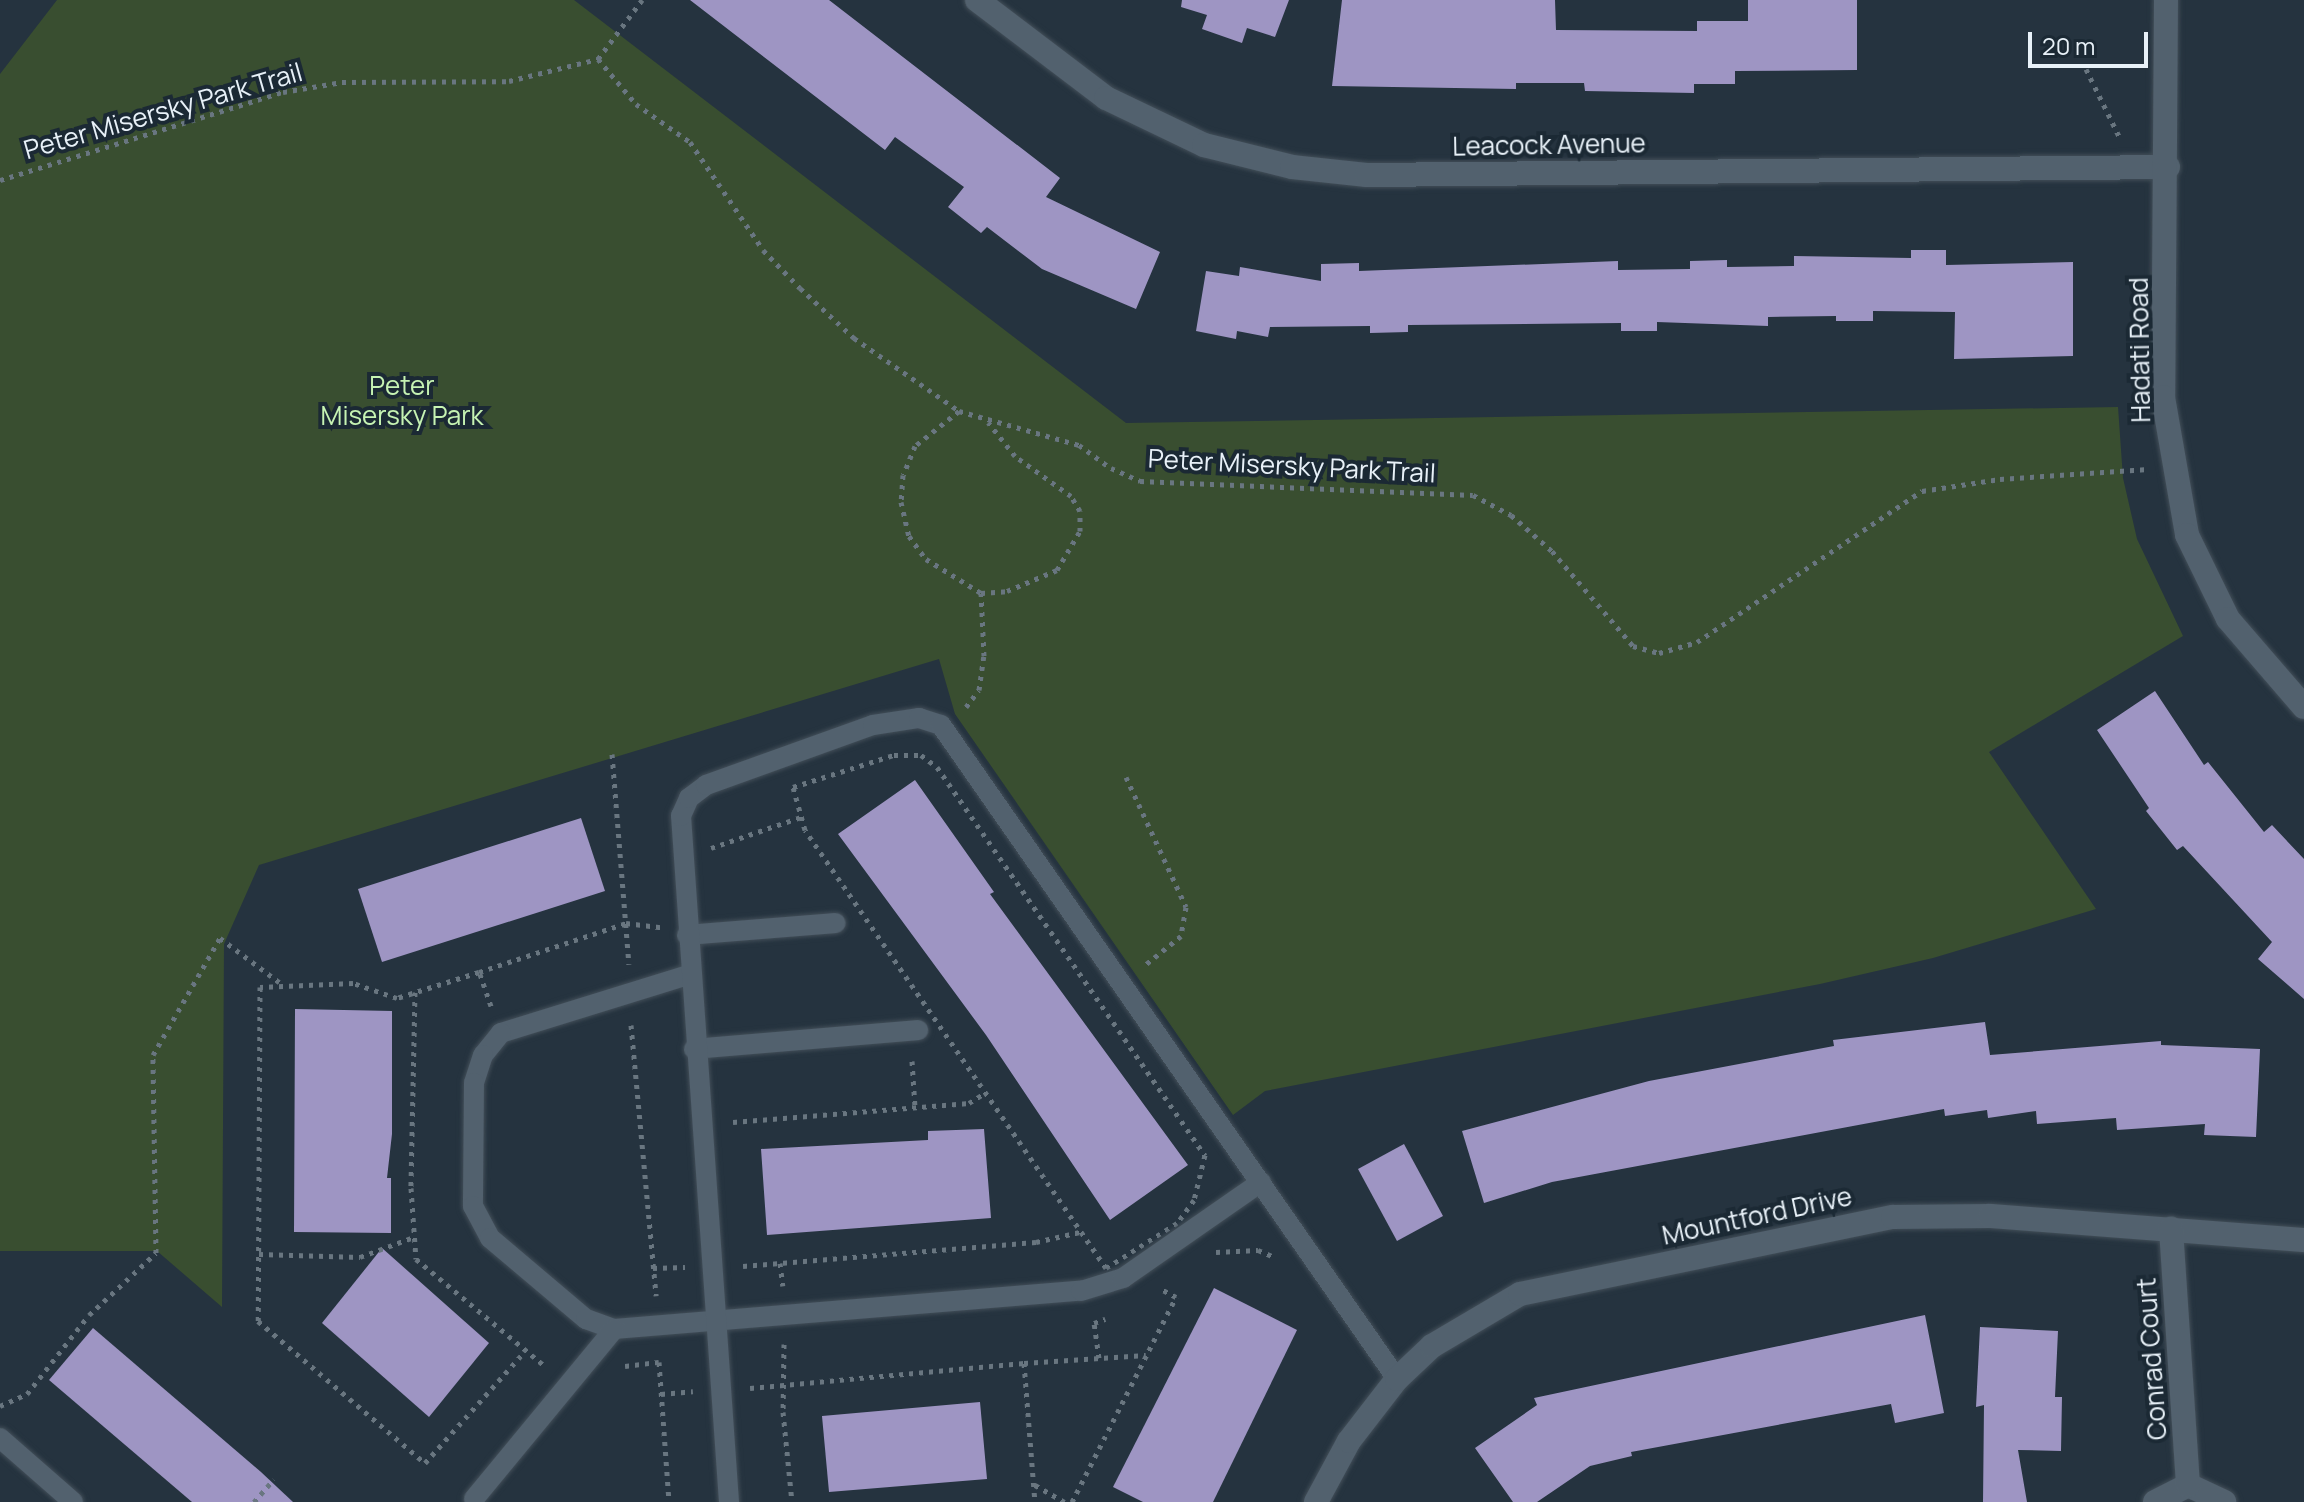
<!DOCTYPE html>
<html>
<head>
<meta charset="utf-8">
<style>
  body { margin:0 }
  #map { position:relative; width:2304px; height:1502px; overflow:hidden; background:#25333f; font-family:Manrope,sans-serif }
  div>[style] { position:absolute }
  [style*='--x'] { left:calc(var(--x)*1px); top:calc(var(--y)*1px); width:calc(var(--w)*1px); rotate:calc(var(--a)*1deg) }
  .green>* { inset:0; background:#394e30 }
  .building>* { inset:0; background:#9e95c3 }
  .path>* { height:5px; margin-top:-2.5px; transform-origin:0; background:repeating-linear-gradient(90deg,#697680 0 4px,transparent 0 10px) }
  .roads { filter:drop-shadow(0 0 2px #424e58) drop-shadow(0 0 2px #424e58) }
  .lane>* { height:20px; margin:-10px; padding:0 10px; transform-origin:10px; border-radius:10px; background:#52616e }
  .street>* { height:24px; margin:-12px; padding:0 12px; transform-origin:12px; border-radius:12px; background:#52616e }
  span { translate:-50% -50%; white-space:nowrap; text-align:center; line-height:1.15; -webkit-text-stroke:8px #1b2934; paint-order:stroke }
  .street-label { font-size:26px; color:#e8f1f8 }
  .park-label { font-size:26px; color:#c6f3b3 }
  .scale { position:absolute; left:2028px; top:32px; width:120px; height:36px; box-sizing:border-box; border:4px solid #e8f1f8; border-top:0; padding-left:10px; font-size:24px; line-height:28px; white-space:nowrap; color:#e8f1f8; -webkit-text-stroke:6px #1b2934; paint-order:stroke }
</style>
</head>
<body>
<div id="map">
  <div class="green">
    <i style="clip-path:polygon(57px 0,574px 0,1126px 423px,2118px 407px,2123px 478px,2137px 539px,2183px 636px,1989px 752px,2096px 909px,1933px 958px,1820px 984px,1265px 1091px,1233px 1115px,955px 714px,939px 659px,259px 865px,224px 944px,222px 1307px,157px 1251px,0 1251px,0 74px)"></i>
  </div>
  <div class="building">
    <i style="clip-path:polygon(690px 0,829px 0,1060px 178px,1046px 197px,1160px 252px,1136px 309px,1042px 269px,987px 227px,981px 233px,948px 207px,964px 187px,895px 137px,885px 150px)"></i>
    <i style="clip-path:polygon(1182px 0,1289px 0,1275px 37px,1247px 28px,1242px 43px,1202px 29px,1207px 15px,1181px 7px)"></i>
    <i style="clip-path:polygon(1342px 0,1555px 0,1556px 30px,1697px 31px,1697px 21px,1748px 21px,1748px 0,1857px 0,1857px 70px,1735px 71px,1735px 84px,1694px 84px,1694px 93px,1585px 91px,1584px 83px,1516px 83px,1516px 89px,1332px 86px)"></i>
    <i style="clip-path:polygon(1911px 250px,1946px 250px,1946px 265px,2073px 262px,2073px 356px,1954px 359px,1955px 312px,1873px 311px,1873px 321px,1836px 321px,1836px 316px,1768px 317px,1768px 326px,1657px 322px,1657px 331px,1621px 331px,1621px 323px,1408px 325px,1408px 332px,1370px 333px,1370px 326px,1270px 327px,1268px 337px,1237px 331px,1236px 339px,1196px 331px,1206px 271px,1239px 276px,1240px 267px,1321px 281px,1321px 264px,1359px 263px,1359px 271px,1618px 261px,1618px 270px,1690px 269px,1690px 261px,1727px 260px,1727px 267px,1794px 266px,1794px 256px,1911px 258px)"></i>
    <i style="clip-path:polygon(2155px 691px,2204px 765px,2208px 762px,2264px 832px,2272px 825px,2304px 859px,2304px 999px,2258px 959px,2272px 942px,2183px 846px,2177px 850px,2146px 811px,2149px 808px,2097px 730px)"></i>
    <i style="clip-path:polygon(915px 780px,994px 892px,990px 894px,1188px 1165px,1110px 1220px,986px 1035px,838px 834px)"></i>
    <i style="clip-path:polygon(581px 818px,605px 891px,382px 962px,358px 889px)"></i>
    <i style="clip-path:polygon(295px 1009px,392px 1011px,392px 1134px,387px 1178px,391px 1178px,391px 1233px,294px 1232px)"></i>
    <i style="clip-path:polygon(1985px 1022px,1990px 1055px,2161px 1041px,2161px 1045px,2260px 1049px,2256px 1137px,2204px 1135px,2205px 1124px,2117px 1130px,2116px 1118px,2037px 1124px,2036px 1111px,1988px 1118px,1987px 1110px,1945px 1116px,1944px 1109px,1552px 1182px,1484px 1203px,1462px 1131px,1649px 1081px,1834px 1046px,1833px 1040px)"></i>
    <i style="clip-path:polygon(984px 1129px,991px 1218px,767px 1235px,761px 1149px,928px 1140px,928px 1131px)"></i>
    <i style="clip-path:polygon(1404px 1144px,1443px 1216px,1397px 1241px,1358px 1169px)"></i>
    <i style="clip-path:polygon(382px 1248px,489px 1343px,429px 1417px,322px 1323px)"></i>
    <i style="clip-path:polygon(1214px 1288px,1297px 1330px,1213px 1502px,1143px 1502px,1113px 1487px)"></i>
    <i style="clip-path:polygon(1925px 1315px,1944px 1413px,1895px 1423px,1891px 1404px,1631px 1452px,1632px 1456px,1590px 1466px,1537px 1502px,1513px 1502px,1475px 1448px,1537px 1405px,1534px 1398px)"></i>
    <i style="clip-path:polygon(1980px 1327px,2058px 1331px,2055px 1397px,2062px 1397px,2061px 1451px,2018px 1450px,2027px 1502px,1983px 1502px,1984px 1405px,1976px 1407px)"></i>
    <i style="clip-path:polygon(93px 1328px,261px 1472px,293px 1502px,192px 1502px,49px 1380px)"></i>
    <i style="clip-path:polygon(980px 1402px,987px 1479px,829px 1492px,822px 1416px)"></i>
  </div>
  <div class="path">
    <i style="--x:598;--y:59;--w:74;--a:-53.3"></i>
    <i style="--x:2086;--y:69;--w:75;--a:63.8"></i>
    <i style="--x:0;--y:180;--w:296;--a:-17.3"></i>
    <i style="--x:283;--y:92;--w:60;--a:-9.6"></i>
    <i style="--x:342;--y:82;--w:167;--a:-0.3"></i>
    <i style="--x:509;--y:81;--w:92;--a:-13.9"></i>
    <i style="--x:598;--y:59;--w:59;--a:49.8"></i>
    <i style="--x:636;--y:104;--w:66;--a:35.1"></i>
    <i style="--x:690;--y:142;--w:130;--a:55.9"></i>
    <i style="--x:763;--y:250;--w:53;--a:45.8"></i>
    <i style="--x:800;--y:288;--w:74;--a:42.8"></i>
    <i style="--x:854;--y:338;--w:128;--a:34.8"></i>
    <i style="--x:959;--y:411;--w:125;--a:15.8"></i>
    <i style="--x:1079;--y:445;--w:39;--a:36"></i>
    <i style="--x:1111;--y:468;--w:32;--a:24"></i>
    <i style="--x:1140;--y:481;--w:333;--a:2.4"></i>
    <i style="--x:1473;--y:495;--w:43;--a:27.8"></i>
    <i style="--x:1511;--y:515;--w:55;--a:41.3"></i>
    <i style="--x:1552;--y:551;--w:125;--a:49.5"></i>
    <i style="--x:1633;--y:646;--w:27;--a:15"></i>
    <i style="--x:1659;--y:653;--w:40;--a:-16"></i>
    <i style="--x:1697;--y:642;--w:271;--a:-33.9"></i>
    <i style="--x:1922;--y:491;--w:79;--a:-8.7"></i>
    <i style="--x:2000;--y:479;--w:145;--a:-3.9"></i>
    <i style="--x:959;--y:411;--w:56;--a:141.5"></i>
    <i style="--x:915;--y:446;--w:31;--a:112"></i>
    <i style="--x:903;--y:475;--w:27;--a:94"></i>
    <i style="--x:901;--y:502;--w:35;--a:77"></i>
    <i style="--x:909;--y:536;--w:29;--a:54"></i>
    <i style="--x:926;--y:559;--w:65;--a:31.7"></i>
    <i style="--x:981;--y:593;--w:26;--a:-4"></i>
    <i style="--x:1007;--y:591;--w:54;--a:-22.8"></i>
    <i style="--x:1057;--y:570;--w:45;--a:-59.5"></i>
    <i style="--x:1080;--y:531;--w:20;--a:-90"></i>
    <i style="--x:1080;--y:511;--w:17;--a:-121"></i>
    <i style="--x:1071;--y:496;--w:69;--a:-144.5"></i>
    <i style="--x:1015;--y:456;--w:43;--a:-128.5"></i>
    <i style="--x:966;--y:707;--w:21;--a:-53"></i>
    <i style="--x:979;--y:690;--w:34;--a:-82"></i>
    <i style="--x:984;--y:656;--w:63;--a:-92.7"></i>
    <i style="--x:612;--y:754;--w:211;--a:85.4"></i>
    <i style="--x:894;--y:755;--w:27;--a:0"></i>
    <i style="--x:921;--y:755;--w:20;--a:37"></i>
    <i style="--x:937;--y:767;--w:472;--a:55.4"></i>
    <i style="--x:1205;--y:1155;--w:46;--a:103.7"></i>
    <i style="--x:1194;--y:1200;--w:29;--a:126"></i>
    <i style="--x:1177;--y:1223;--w:84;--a:147.6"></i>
    <i style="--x:1106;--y:1268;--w:531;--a:-124.5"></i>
    <i style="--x:805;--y:830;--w:45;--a:-105.6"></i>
    <i style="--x:793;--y:787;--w:106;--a:-17.6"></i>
    <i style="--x:1126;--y:777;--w:143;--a:65.2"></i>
    <i style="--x:1186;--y:907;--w:29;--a:100"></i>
    <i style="--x:1181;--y:936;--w:46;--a:141.1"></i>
    <i style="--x:711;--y:848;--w:95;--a:-19"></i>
    <i style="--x:479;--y:972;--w:155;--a:-18.4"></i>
    <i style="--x:626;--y:923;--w:35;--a:7"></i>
    <i style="--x:415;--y:992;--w:196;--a:91.2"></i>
    <i style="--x:411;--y:1188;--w:71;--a:86"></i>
    <i style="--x:416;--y:1259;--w:168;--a:39.7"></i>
    <i style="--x:491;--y:1006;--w:36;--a:-109"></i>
    <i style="--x:479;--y:972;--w:86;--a:162.4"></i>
    <i style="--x:397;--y:998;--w:46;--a:-161.2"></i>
    <i style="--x:353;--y:983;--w:93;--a:177.5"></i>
    <i style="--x:260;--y:987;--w:334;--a:90.3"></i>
    <i style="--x:258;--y:1321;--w:219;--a:40.4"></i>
    <i style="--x:425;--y:1463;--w:150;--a:-48.2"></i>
    <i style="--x:631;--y:1025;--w:272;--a:84.7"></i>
    <i style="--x:912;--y:1061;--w:47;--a:86.3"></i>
    <i style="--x:733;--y:1122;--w:237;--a:-4.6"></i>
    <i style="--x:969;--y:1103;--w:19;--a:-32"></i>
    <i style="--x:1216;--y:1252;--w:42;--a:-2.7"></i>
    <i style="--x:1258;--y:1250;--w:15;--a:23"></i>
    <i style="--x:259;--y:1254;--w:101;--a:1.7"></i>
    <i style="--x:360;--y:1257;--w:58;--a:-20.3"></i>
    <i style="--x:780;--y:1263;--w:23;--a:83"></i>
    <i style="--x:743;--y:1266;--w:294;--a:-4.7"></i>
    <i style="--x:1036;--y:1242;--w:45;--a:-12.8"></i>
    <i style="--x:653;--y:1268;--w:32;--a:-2"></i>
    <i style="--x:784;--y:1344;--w:68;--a:90.8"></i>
    <i style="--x:783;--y:1412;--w:90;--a:84.3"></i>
    <i style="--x:1099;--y:1358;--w:35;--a:-98"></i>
    <i style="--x:1094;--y:1323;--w:12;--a:-20"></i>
    <i style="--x:1024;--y:1363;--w:122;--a:-3.8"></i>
    <i style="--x:625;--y:1366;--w:34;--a:-7"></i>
    <i style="--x:659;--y:1362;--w:140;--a:85.9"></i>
    <i style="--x:750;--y:1388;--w:275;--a:-5.2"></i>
    <i style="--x:1024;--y:1363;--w:139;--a:85.5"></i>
    <i style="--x:661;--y:1394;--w:32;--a:-5"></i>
    <i style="--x:0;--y:1406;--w:30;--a:-24"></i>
    <i style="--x:27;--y:1394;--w:100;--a:-51.9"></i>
    <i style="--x:89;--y:1315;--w:91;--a:-42.8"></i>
    <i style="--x:156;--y:1253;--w:198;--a:-90.9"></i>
    <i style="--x:153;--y:1055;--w:135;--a:-60.2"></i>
    <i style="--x:220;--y:938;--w:74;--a:36.7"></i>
    <i style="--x:1035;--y:1485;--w:34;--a:30"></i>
    <i style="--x:254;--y:1502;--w:30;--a:-49"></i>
    <i style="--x:1072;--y:1502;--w:230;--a:-63.1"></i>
    <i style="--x:1176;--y:1297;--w:17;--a:-152"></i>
  </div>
  <div class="roads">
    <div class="lane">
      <i style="--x:687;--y:935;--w:149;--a:-4.6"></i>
      <i style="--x:688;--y:975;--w:196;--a:162.8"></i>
      <i style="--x:501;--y:1033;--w:28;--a:129"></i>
      <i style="--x:483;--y:1055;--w:29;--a:108"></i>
      <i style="--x:474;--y:1083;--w:123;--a:90.5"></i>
      <i style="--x:473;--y:1206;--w:36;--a:62"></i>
      <i style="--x:490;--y:1238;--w:126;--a:40.2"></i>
      <i style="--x:586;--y:1319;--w:30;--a:20"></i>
      <i style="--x:614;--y:1329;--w:469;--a:-4.7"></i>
      <i style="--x:1081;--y:1291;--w:44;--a:-17.2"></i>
      <i style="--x:1123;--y:1278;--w:168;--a:-34.8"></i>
      <i style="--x:694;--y:1049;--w:225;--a:-4.8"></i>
      <i style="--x:0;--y:1438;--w:97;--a:41.2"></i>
      <i style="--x:474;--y:1499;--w:220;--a:-50.5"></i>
      <i style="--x:729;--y:1502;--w:688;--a:-94"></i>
      <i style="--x:681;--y:816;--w:20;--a:-66"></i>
      <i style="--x:689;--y:798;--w:21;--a:-37"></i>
      <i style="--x:706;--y:785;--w:177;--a:-19.8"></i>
      <i style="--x:873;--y:725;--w:47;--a:-8.7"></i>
      <i style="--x:919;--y:718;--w:23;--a:18"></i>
      <i style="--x:941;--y:725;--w:797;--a:55.11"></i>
    </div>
    <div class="street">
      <i style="--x:977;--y:0;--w:162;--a:37.2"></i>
      <i style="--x:1106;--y:98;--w:109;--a:25.6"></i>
      <i style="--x:1204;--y:145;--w:91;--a:14"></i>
      <i style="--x:1292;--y:167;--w:75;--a:6.1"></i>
      <i style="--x:1367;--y:175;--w:801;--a:-0.57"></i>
      <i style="--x:2166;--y:0;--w:397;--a:90.4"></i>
      <i style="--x:2163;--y:397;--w:140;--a:80.1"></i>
      <i style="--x:2187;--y:535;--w:93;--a:64"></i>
      <i style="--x:2228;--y:619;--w:116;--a:49.2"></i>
      <i style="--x:2188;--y:1485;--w:40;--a:25"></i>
      <i style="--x:1316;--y:1502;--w:69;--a:-61.6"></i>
      <i style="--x:1349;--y:1441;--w:78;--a:-52.3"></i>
      <i style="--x:1397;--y:1379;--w:48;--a:-43.3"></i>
      <i style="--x:1432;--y:1346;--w:102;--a:-30.6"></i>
      <i style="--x:1520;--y:1294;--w:381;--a:-11.7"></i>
      <i style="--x:1893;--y:1217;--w:97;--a:-0.6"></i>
      <i style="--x:1990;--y:1216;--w:315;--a:4.4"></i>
      <i style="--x:2155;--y:1502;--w:37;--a:-27"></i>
      <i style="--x:2188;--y:1485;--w:257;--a:-93.8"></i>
    </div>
  </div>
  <div class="street-label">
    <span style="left:163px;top:111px;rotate:-16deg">Peter Misersky Park Trail</span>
    <span style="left:1549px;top:145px;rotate:-1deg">Leacock Avenue</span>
    <span style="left:2140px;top:350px;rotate:-91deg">Hadati Road</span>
    <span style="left:1292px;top:466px;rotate:3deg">Peter Misersky Park Trail</span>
    <span style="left:1757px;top:1216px;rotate:-12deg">Mountford Drive</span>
    <span style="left:2152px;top:1359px;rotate:-94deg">Conrad Court</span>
  </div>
  <div class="park-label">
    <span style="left:402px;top:401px">Peter<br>Misersky Park</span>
  </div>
  <div class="scale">20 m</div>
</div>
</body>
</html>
